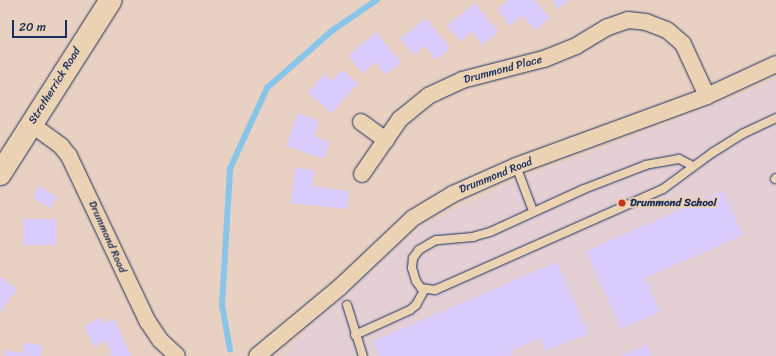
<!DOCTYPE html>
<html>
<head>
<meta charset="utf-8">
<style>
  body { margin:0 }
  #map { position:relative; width:776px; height:356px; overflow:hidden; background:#e8d1c2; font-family:Sriracha,sans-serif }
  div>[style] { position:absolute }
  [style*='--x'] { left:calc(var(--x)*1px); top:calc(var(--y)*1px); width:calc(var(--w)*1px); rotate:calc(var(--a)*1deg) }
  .built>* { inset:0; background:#e4d0d4 }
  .stream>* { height:5.5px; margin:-2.75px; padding:0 2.75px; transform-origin:2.75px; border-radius:2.75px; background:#88c5e8 }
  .building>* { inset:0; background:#daccfe }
  .roads { filter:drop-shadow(0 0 1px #1b2f5e) drop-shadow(0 0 1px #1b2f5e) }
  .lane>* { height:8px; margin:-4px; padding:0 4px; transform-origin:4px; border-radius:4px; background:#ebd2b3 }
  .street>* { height:16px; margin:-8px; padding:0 8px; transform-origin:8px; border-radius:8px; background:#ebd2b3 }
  .secondary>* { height:22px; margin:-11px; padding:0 11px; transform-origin:11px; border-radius:11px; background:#ebd2b3 }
  .dots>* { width:11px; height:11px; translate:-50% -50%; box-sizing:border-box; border:2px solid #ebd2b3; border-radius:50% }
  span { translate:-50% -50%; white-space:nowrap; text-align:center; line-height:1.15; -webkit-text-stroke:3.5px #ebd2b3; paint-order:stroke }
  .street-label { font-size:11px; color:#1b2f5e }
  .poi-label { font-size:11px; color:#1b2f5e; font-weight:700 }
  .left { translate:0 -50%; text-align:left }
  .scale { position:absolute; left:12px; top:20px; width:55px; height:18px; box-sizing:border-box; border:2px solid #1b2f5e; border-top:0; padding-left:5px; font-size:12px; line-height:14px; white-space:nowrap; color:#1b2f5e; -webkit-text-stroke:3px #ebd2b3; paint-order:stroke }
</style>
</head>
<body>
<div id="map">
  <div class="built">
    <i style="clip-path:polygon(776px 78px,776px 356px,283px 356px,305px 330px,416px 229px,519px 178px,611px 145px,758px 87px)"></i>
  </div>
  <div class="stream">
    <i style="--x:230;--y:350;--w:46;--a:-100.1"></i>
    <i style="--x:222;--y:305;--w:136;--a:-86.6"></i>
    <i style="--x:230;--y:169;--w:89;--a:-65.4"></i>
    <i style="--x:267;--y:88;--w:88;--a:-41.3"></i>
    <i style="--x:333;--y:30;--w:53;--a:-34.3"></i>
  </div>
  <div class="building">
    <i style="clip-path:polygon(508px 0,535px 0,550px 18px,535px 30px,522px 16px,510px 26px,497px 9px)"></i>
    <i style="clip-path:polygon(552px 0,570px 0,558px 9px)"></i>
    <i style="clip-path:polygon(475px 3px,498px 32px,482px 45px,472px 32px,460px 41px,447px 25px)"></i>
    <i style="clip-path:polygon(426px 18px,450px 48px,436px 60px,425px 46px,414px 55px,400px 39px)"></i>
    <i style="clip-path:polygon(376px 32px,401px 62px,386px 75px,375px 62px,363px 73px,348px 56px)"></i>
    <i style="clip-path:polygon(342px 70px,358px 83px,332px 113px,308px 93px,324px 74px,332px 81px)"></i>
    <i style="clip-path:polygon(298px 113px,319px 121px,314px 136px,330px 142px,324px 159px,286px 146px)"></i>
    <i style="clip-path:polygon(295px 168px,314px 170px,313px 186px,349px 191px,347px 209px,291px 203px)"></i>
    <i style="clip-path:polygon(39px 186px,57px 197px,50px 208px,33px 198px)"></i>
    <i style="clip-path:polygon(723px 191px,743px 235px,645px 278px,660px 312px,621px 329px,586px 251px)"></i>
    <i style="clip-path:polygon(23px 219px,56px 219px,56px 245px,23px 245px)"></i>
    <i style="clip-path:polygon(557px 262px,588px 334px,545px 351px,540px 338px,510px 351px,512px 356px,379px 356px,373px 341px)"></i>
    <i style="clip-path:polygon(0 277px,17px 289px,0 312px)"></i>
    <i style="clip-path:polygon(102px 317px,105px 323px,114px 319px,131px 356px,107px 356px,112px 354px,106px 341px,94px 347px,84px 326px)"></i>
    <i style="clip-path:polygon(24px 342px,43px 346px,41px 356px,4px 356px,5px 350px,22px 353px)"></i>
    <i style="clip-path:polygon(647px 345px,651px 356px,621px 356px)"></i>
  </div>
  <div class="roads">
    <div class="lane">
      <i style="--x:516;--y:166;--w:48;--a:69.3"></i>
      <i style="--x:693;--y:166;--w:16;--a:-153"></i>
      <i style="--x:679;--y:159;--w:34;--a:170"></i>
      <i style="--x:646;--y:165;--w:66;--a:158.8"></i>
      <i style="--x:584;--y:189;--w:103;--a:155.4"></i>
      <i style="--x:490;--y:232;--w:18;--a:164"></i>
      <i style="--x:473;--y:237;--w:37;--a:175"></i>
      <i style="--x:436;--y:240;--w:20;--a:150"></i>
      <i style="--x:419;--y:250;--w:10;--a:127"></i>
      <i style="--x:413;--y:258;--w:10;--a:96"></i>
      <i style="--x:412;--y:268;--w:14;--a:73"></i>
      <i style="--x:416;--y:281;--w:9;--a:54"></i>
      <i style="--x:421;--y:288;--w:14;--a:8"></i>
      <i style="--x:435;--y:290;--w:249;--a:-23.9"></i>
      <i style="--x:663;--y:189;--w:61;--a:-36.3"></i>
      <i style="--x:712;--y:153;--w:36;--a:-32"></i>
      <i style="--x:742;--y:134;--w:38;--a:-25"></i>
      <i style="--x:775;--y:179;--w:1;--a:-45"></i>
      <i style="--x:347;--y:305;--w:53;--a:72.6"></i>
      <i style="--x:355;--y:335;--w:60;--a:-24.4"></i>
      <i style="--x:410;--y:310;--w:8;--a:-40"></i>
      <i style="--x:416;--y:305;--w:18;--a:-61"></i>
    </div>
    <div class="street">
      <i style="--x:361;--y:122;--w:31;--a:36"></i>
      <i style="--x:31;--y:124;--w:37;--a:36"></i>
      <i style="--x:61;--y:146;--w:13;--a:51"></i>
      <i style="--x:69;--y:156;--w:184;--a:64.6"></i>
      <i style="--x:148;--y:322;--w:22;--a:56"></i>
      <i style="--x:160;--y:340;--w:23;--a:43"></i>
      <i style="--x:362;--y:174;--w:67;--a:-55.4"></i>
      <i style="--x:400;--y:119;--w:36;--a:-39"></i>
      <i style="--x:428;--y:96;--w:38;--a:-25"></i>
      <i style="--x:462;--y:80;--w:85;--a:-14.4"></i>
      <i style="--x:544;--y:59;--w:35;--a:-22"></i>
      <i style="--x:576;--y:46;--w:37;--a:-31"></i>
      <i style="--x:608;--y:27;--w:21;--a:-19"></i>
      <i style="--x:628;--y:20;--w:18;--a:6"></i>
      <i style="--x:646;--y:22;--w:22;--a:21"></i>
      <i style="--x:667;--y:30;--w:21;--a:41"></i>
      <i style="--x:683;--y:44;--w:57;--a:65.2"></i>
      <i style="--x:257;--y:356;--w:108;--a:-39.7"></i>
      <i style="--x:340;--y:287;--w:100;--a:-43.4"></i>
      <i style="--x:413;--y:218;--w:47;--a:-31"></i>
      <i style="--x:453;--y:194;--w:69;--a:-24"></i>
      <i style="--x:516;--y:166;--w:203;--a:-20.1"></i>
      <i style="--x:707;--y:96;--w:76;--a:-24.9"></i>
    </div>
    <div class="secondary">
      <i style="--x:0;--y:174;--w:206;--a:-57.5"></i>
    </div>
  </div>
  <div class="dots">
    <i style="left:622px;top:203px;background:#c8321e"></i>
  </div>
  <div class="street-label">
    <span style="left:503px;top:70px;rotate:-15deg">Drummond Place</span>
    <span style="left:55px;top:86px;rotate:-58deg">Stratherrick Road</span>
    <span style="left:496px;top:176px;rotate:-22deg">Drummond Road</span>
    <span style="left:107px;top:237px;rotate:66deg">Drummond Road</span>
  </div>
  <div class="poi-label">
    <span class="left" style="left:630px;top:203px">Drummond School</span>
  </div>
  <div class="scale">20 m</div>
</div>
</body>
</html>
